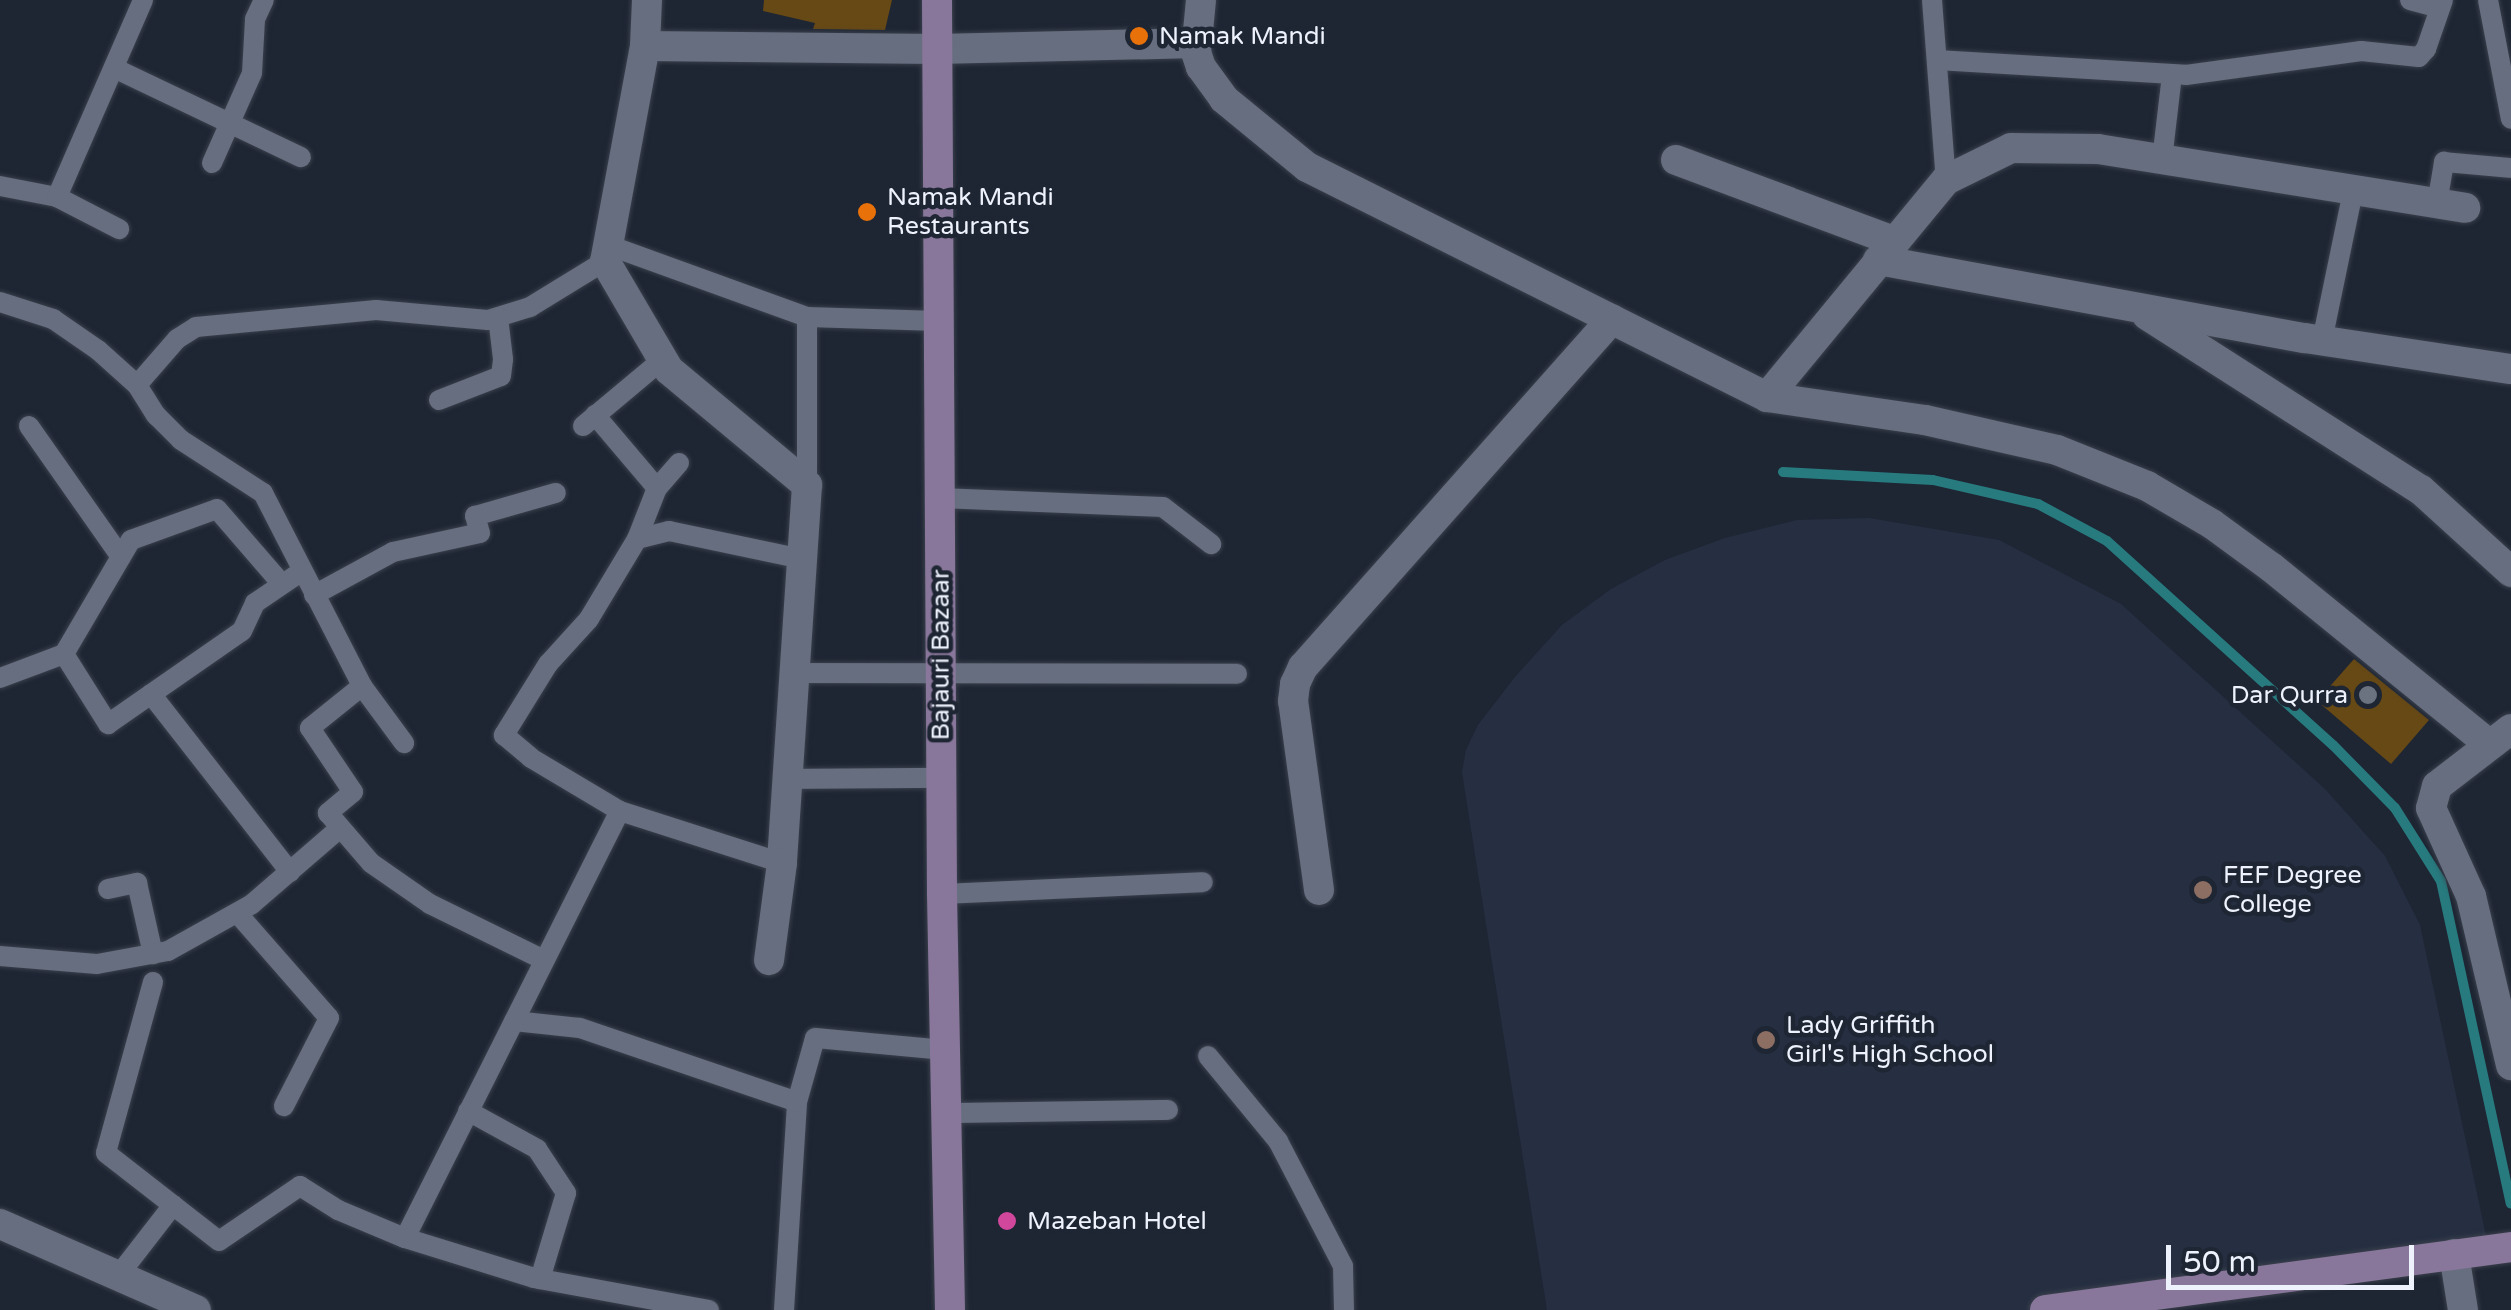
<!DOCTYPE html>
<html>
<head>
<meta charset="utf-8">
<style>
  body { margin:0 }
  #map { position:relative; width:2511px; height:1310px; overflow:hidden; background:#1e2533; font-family:"Varela Round",sans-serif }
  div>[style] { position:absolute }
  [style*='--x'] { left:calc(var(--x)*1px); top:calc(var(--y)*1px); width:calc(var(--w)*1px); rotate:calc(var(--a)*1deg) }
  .built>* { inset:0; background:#262f42 }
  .stream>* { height:10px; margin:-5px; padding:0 5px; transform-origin:5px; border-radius:5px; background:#277a7e }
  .building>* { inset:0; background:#674915 }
  .roads { filter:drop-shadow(0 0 2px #3a404c) drop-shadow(0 0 2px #3a404c) }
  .lane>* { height:20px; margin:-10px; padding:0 10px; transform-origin:10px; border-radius:10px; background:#676e7f }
  .street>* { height:30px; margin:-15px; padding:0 15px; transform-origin:15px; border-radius:15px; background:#676e7f }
  .secondary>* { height:30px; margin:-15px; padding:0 15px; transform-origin:15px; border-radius:15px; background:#89779b }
  .dots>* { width:28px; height:28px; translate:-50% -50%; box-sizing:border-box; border:5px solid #1e2533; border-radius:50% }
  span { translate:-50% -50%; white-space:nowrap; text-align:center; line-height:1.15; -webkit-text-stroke:9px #1e2533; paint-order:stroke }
  .poi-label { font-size:25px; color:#edf2fc }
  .left { translate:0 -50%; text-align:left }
  .right { translate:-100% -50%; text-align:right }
  .street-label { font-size:25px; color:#edf2fc }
  .scale { position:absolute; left:2166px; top:1245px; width:248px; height:45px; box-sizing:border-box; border:5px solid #edf2fc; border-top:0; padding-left:12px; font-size:30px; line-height:35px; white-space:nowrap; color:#edf2fc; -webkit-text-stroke:8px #1e2533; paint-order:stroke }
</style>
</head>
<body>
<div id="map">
  <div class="built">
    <i style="clip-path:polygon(1869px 518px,1999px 540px,2121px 604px,2325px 789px,2385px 856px,2420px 925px,2489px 1250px,2045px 1310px,1547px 1310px,1462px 772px,1466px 750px,1478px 725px,1515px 677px,1562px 625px,1611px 589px,1665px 560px,1725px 538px,1797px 520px)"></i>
  </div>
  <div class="stream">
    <i style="--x:1783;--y:472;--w:150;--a:3.1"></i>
    <i style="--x:1933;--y:480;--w:108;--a:12.9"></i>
    <i style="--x:2038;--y:504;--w:78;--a:28.2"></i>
    <i style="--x:2107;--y:541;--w:304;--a:42.1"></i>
    <i style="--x:2333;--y:745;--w:88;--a:45.5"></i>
    <i style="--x:2395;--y:808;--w:86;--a:57.8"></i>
    <i style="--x:2441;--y:881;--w:330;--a:77.8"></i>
  </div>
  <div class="building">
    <i style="clip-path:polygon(764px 0,892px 0,885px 30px,813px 29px,815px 23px,763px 11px)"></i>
    <i style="clip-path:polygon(2354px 659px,2429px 720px,2391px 764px,2317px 701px)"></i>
  </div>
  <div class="roads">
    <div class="lane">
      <i style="--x:1932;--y:0;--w:181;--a:85.6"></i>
      <i style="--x:2410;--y:0;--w:31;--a:15"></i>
      <i style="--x:2488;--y:0;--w:121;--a:79.1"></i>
      <i style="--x:1937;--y:60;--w:249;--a:3.4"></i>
      <i style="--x:2186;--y:75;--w:177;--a:-7.8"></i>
      <i style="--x:2361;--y:51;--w:58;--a:5.9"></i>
      <i style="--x:2419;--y:57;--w:11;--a:-49"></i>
      <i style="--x:2426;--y:49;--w:52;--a:-70.9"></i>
      <i style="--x:114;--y:68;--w:207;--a:25.5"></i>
      <i style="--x:2162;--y:160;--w:86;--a:-83.3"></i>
      <i style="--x:212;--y:163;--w:98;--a:-66"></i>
      <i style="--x:252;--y:73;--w:54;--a:-86.8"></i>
      <i style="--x:255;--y:19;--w:21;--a:-65"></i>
      <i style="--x:0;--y:186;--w:58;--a:10.9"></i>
      <i style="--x:57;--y:197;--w:70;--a:27.3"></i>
      <i style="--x:57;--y:197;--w:215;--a:-66.4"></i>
      <i style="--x:2437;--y:204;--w:43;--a:-80.5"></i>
      <i style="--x:2444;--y:162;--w:67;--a:5.1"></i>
      <i style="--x:608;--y:245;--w:212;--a:19.9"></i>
      <i style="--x:807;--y:317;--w:132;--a:1.7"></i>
      <i style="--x:0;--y:302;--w:56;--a:17.8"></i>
      <i style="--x:53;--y:319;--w:55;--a:34.6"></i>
      <i style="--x:98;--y:350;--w:52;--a:41.9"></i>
      <i style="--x:137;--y:385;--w:36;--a:58"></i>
      <i style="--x:156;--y:415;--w:35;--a:45"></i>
      <i style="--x:181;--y:440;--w:98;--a:32.9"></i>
      <i style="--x:263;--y:493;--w:217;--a:62.8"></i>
      <i style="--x:362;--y:686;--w:67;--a:141.1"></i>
      <i style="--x:310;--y:728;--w:77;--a:56.1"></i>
      <i style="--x:353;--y:792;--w:33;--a:140"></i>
      <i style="--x:328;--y:813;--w:66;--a:49.3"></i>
      <i style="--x:371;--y:863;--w:72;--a:34.8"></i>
      <i style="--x:430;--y:904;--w:127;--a:26.2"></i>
      <i style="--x:2322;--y:341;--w:153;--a:-78.3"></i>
      <i style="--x:137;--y:385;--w:61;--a:-49"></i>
      <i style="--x:177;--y:339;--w:22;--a:-32"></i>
      <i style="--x:196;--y:327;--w:181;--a:-5.4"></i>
      <i style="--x:376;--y:310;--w:112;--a:5.1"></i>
      <i style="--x:488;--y:320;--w:44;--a:-17.2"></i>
      <i style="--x:530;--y:307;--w:88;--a:-31.5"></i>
      <i style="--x:439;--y:400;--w:66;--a:-21.2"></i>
      <i style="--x:501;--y:376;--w:17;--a:-83"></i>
      <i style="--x:503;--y:359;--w:42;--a:-96.8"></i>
      <i style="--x:595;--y:415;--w:96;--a:49.7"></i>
      <i style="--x:29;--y:426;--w:160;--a:54.9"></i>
      <i style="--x:583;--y:426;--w:103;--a:-39.9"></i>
      <i style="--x:679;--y:463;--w:33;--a:131"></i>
      <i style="--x:657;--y:488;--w:55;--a:111.4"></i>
      <i style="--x:637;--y:539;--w:93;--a:121"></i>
      <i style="--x:589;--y:619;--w:61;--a:132.3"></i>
      <i style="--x:548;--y:664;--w:84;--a:121.8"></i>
      <i style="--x:504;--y:735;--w:35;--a:40"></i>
      <i style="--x:531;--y:758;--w:104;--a:30.8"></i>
      <i style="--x:620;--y:811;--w:170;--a:17.8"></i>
      <i style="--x:807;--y:485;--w:168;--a:-90"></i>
      <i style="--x:940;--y:498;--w:223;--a:2.3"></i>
      <i style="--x:1163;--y:507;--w:61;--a:37.6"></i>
      <i style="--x:637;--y:539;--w:33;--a:-14"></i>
      <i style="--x:669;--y:531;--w:136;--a:11.9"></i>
      <i style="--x:314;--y:595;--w:90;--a:-28.6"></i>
      <i style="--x:393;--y:552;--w:89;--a:-12.3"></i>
      <i style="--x:480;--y:533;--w:18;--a:-106"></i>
      <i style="--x:475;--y:516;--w:84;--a:-15.9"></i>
      <i style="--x:64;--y:654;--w:132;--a:-59.6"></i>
      <i style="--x:131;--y:540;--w:91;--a:-19.8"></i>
      <i style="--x:217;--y:509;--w:99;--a:49.1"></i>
      <i style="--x:794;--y:673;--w:443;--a:0.1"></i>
      <i style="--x:0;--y:678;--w:68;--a:-20.6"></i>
      <i style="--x:64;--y:654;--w:83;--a:57.8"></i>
      <i style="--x:108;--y:724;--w:163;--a:-34.8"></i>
      <i style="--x:242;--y:631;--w:31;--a:-65"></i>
      <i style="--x:255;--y:603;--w:57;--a:-34.2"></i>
      <i style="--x:362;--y:686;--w:71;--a:53.6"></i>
      <i style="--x:151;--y:694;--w:226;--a:52"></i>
      <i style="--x:787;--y:779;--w:154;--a:-0.4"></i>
      <i style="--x:108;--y:889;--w:30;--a:-12"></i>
      <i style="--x:137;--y:883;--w:73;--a:77.3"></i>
      <i style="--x:942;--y:894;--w:261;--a:-2.6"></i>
      <i style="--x:238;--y:914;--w:138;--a:48.8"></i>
      <i style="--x:329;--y:1018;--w:99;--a:117.1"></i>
      <i style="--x:0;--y:956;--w:97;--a:4.7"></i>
      <i style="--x:97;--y:964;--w:72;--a:-10.4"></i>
      <i style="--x:168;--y:951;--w:96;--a:-29.2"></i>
      <i style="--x:252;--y:904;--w:116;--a:-40.8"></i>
      <i style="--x:153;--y:982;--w:177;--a:105.4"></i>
      <i style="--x:106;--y:1153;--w:143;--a:37.9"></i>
      <i style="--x:219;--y:1241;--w:98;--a:-34.2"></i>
      <i style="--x:300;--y:1186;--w:45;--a:32.3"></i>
      <i style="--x:338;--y:1210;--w:73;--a:22.7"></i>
      <i style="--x:405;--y:1238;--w:478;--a:-63.3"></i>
      <i style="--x:514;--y:1021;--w:66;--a:6.1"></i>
      <i style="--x:580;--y:1028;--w:229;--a:18.8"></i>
      <i style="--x:1208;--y:1056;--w:110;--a:50.5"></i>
      <i style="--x:1278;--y:1141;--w:141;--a:62.5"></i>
      <i style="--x:1343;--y:1266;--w:44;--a:88.7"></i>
      <i style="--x:468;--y:1111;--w:79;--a:28.8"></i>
      <i style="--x:537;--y:1149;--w:53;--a:56.6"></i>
      <i style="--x:566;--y:1193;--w:90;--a:106.8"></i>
      <i style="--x:946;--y:1113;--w:222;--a:-0.8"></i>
      <i style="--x:405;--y:1238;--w:135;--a:17.2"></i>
      <i style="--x:534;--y:1278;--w:178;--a:10.4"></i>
      <i style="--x:118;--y:1276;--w:90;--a:-52.2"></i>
      <i style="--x:784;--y:1310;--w:208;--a:-86.4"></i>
      <i style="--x:797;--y:1102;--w:66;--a:-74.3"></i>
      <i style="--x:815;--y:1038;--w:131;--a:5.3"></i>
    </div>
    <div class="street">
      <i style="--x:647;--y:0;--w:46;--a:92.5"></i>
      <i style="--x:645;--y:46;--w:219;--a:100.5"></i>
      <i style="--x:605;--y:261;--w:126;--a:59.6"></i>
      <i style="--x:669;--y:370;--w:180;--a:39.8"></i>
      <i style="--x:807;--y:485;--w:379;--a:93.8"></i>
      <i style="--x:782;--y:863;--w:98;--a:97.6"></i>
      <i style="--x:1201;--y:0;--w:52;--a:95.5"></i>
      <i style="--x:1196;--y:52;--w:16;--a:72"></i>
      <i style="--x:1201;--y:67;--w:39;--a:54"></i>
      <i style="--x:1224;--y:99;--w:107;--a:39.3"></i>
      <i style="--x:1307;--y:167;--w:514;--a:26.57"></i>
      <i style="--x:1767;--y:397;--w:160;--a:8.3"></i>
      <i style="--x:1925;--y:420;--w:135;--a:12.8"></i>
      <i style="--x:2057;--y:450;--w:97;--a:21.8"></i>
      <i style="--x:2147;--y:486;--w:75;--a:30.3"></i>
      <i style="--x:2212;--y:524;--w:73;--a:36.1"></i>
      <i style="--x:2271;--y:567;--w:281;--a:39.1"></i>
      <i style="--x:645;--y:46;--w:292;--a:0.6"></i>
      <i style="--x:937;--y:49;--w:260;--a:-1.3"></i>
      <i style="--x:1676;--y:160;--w:233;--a:20.4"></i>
      <i style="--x:1878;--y:260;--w:434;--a:10.4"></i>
      <i style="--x:2305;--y:338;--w:208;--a:8.6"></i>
      <i style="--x:2147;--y:315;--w:325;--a:32.6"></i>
      <i style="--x:2421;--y:490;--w:122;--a:42.3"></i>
      <i style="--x:1767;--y:397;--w:281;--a:-50.5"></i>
      <i style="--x:1946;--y:180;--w:72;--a:-26.2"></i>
      <i style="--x:2011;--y:148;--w:87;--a:0.7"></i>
      <i style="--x:2098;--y:149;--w:372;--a:9.1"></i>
      <i style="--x:2511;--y:729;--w:93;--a:142.4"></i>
      <i style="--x:2437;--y:786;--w:23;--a:105"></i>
      <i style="--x:2431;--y:808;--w:97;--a:65.6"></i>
      <i style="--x:2471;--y:896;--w:174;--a:76.7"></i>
      <i style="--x:1319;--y:890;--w:191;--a:-97.8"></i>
      <i style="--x:1293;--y:701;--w:17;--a:-83"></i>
      <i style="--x:1295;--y:684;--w:19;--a:-65"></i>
      <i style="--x:1303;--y:667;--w:465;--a:-48.4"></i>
      <i style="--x:0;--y:1224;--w:214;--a:23.7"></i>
      <i style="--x:2454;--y:1254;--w:57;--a:80.9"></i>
    </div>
    <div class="secondary">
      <i style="--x:937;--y:0;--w:894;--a:89.68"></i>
      <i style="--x:942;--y:894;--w:416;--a:88.9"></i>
      <i style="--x:2045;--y:1310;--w:470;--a:-7.7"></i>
    </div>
  </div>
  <div class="dots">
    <i style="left:1139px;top:36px;background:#e8710a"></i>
    <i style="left:867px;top:212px;background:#e8710a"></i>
    <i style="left:2368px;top:695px;background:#6b7280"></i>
    <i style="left:2203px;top:890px;background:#8d6e63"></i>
    <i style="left:1766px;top:1040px;background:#8d6e63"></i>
    <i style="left:1007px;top:1221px;background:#d1479c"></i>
  </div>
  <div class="poi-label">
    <span class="left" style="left:1159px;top:36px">Namak Mandi</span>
    <span class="left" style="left:887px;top:212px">Namak Mandi<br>Restaurants</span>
    <span class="right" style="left:2348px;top:695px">Dar Qurra</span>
    <span class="left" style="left:2223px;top:890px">FEF Degree<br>College</span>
    <span class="left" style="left:1786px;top:1040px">Lady Griffith<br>Girl's High School</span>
    <span class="left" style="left:1027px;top:1221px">Mazeban Hotel</span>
  </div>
  <div class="street-label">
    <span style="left:941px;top:655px;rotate:-90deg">Bajauri Bazaar</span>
  </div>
  <div class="scale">50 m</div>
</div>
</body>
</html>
